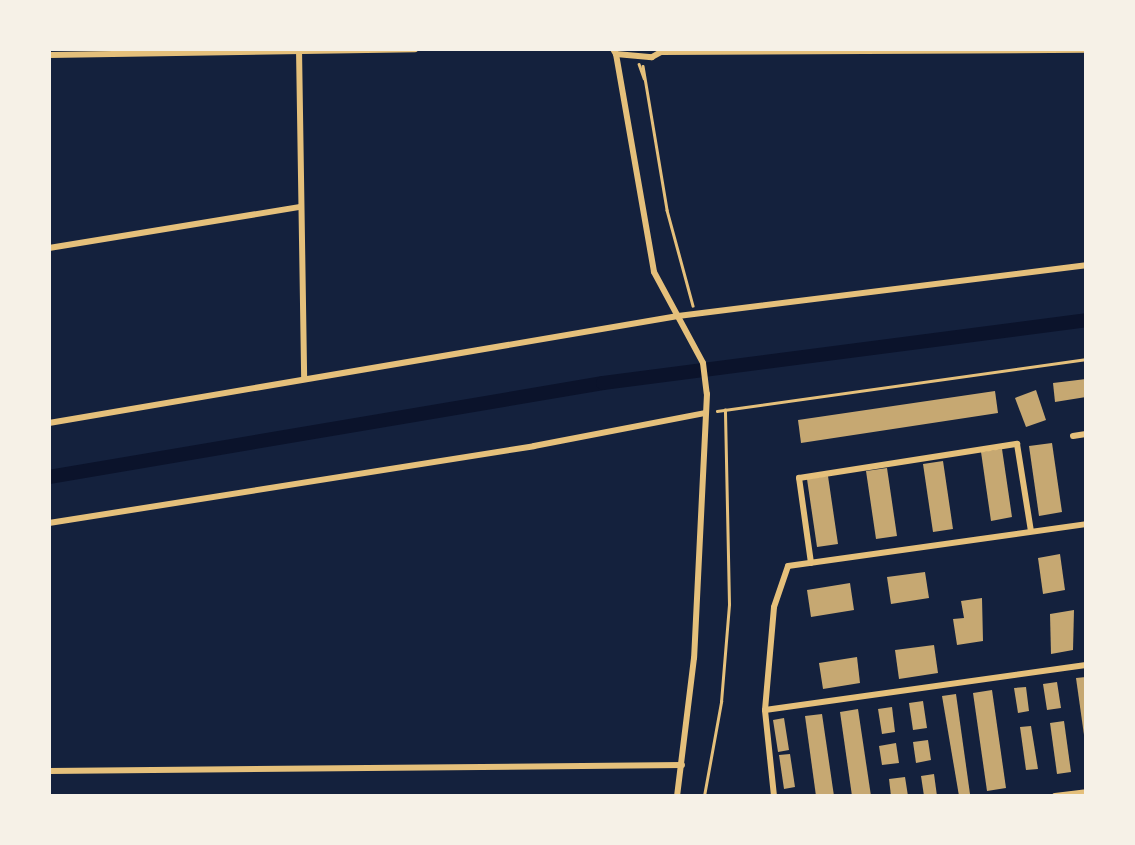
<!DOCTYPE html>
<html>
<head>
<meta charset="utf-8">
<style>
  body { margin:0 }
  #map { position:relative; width:1135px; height:845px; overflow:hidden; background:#14213d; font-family:"Titillium Web",sans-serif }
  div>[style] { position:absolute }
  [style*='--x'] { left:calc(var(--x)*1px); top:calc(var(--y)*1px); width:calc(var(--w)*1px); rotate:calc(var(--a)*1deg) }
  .canal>* { height:14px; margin:-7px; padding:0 7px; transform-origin:7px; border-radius:7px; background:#0b132b }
  .building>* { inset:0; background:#c6a872 }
  .path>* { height:2.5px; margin:-1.25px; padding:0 1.25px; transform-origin:1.25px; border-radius:1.25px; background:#e5c07b }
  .minor>* { height:6px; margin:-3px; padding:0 3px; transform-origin:3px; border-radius:3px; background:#e5c07b }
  span { translate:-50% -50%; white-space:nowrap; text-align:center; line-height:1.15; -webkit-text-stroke:5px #f6f1e7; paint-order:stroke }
  .frame { position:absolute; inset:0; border:51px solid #f6f1e7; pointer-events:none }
</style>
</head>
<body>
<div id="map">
  <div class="canal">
    <i style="--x:49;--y:477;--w:562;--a:-9.63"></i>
    <i style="--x:603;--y:383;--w:487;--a:-7.4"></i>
  </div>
  <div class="building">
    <i style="clip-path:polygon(1086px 379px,1086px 397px,1055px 402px,1053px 383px)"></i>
    <i style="clip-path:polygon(1036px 390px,1046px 420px,1026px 427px,1015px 398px)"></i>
    <i style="clip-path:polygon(995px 391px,998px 413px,801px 443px,798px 420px)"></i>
    <i style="clip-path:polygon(1052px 443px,1062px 512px,1039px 516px,1029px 446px)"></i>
    <i style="clip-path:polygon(1002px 449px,1012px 517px,991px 521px,981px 452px)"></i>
    <i style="clip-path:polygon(943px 461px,953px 529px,933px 532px,923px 464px)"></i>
    <i style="clip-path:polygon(887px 468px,897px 536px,876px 539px,866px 471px)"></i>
    <i style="clip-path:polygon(828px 476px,838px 544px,817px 547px,807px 479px)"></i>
    <i style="clip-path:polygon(1060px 554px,1065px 590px,1043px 594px,1038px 558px)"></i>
    <i style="clip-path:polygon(925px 572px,929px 598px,891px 604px,887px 577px)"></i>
    <i style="clip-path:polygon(850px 583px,854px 610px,811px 617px,807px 590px)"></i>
    <i style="clip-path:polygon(982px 598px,983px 641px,957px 645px,953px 619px,964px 618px,961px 601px)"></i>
    <i style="clip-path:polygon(1074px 610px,1073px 650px,1051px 654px,1050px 614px)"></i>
    <i style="clip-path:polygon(934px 645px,938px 673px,899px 679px,895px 650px)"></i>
    <i style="clip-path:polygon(857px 657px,860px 683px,823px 689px,819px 663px)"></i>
    <i style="clip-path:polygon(1086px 677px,1086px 734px,1084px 735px,1076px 678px)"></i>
    <i style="clip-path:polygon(1057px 682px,1061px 708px,1047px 710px,1043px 684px)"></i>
    <i style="clip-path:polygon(1026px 687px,1029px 711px,1018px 713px,1014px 688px)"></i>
    <i style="clip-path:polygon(992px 690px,1006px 788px,987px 791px,973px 693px)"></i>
    <i style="clip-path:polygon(956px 694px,970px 794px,959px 796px,942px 696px)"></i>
    <i style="clip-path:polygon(923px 701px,927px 728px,913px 730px,909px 703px)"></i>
    <i style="clip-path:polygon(892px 707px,895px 732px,882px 734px,878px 709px)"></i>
    <i style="clip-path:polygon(858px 709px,871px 796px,852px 796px,840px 712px)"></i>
    <i style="clip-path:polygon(822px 714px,834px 796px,816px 796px,805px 716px)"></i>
    <i style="clip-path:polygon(784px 718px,789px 750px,778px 752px,773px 720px)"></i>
    <i style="clip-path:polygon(1064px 721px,1071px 772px,1057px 774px,1050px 723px)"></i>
    <i style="clip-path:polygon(1031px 726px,1038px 769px,1026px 770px,1020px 727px)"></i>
    <i style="clip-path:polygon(928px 740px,931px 760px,916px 763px,913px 742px)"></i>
    <i style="clip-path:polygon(896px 743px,899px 763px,882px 765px,879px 746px)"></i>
    <i style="clip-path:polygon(790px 754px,795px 787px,784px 789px,779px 755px)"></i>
    <i style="clip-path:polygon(934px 774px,937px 796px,924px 796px,921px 776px)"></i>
    <i style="clip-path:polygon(905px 777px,908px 796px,891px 796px,889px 779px)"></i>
  </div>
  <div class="path">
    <i style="--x:639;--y:64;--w:15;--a:70"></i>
    <i style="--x:643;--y:66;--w:146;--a:80.5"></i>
    <i style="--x:667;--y:210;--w:99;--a:74.8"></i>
    <i style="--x:717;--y:411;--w:373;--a:-8"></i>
    <i style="--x:704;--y:796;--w:96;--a:-79.7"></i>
    <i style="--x:721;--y:702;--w:98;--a:-85.3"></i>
    <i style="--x:729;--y:604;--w:194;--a:-91.2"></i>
  </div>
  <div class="minor">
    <i style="--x:299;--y:49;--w:330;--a:89.1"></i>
    <i style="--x:613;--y:49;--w:6;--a:59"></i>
    <i style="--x:616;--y:54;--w:36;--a:5"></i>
    <i style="--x:652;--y:57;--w:10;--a:-29"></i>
    <i style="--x:661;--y:52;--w:425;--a:-0.3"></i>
    <i style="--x:616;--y:54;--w:221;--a:80.1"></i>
    <i style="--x:654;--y:272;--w:103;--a:61.7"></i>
    <i style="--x:703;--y:363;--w:31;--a:83"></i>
    <i style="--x:707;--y:394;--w:264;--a:92.8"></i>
    <i style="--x:694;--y:658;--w:139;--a:97"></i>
    <i style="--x:49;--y:55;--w:366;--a:-0.9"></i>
    <i style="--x:49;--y:248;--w:253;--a:-9.3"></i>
    <i style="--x:49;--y:423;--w:638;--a:-9.65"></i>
    <i style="--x:678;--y:316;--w:411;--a:-7.1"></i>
    <i style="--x:1073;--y:436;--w:13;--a:-9"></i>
    <i style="--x:49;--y:523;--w:491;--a:-9"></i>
    <i style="--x:534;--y:446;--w:175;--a:-10.9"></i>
    <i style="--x:811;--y:563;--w:86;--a:-98"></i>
    <i style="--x:799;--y:478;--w:221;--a:-8.9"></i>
    <i style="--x:1017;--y:444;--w:88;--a:80.9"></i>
    <i style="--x:765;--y:710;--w:324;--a:-8"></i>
    <i style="--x:49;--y:771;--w:633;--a:-0.54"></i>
    <i style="--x:774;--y:796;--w:86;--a:-96"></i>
    <i style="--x:765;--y:710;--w:103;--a:-85"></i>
    <i style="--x:774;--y:607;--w:43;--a:-71.1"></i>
    <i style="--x:788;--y:566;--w:301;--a:-8"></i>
    <i style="--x:1055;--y:796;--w:31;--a:-7"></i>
  </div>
  <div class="frame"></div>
</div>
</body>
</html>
